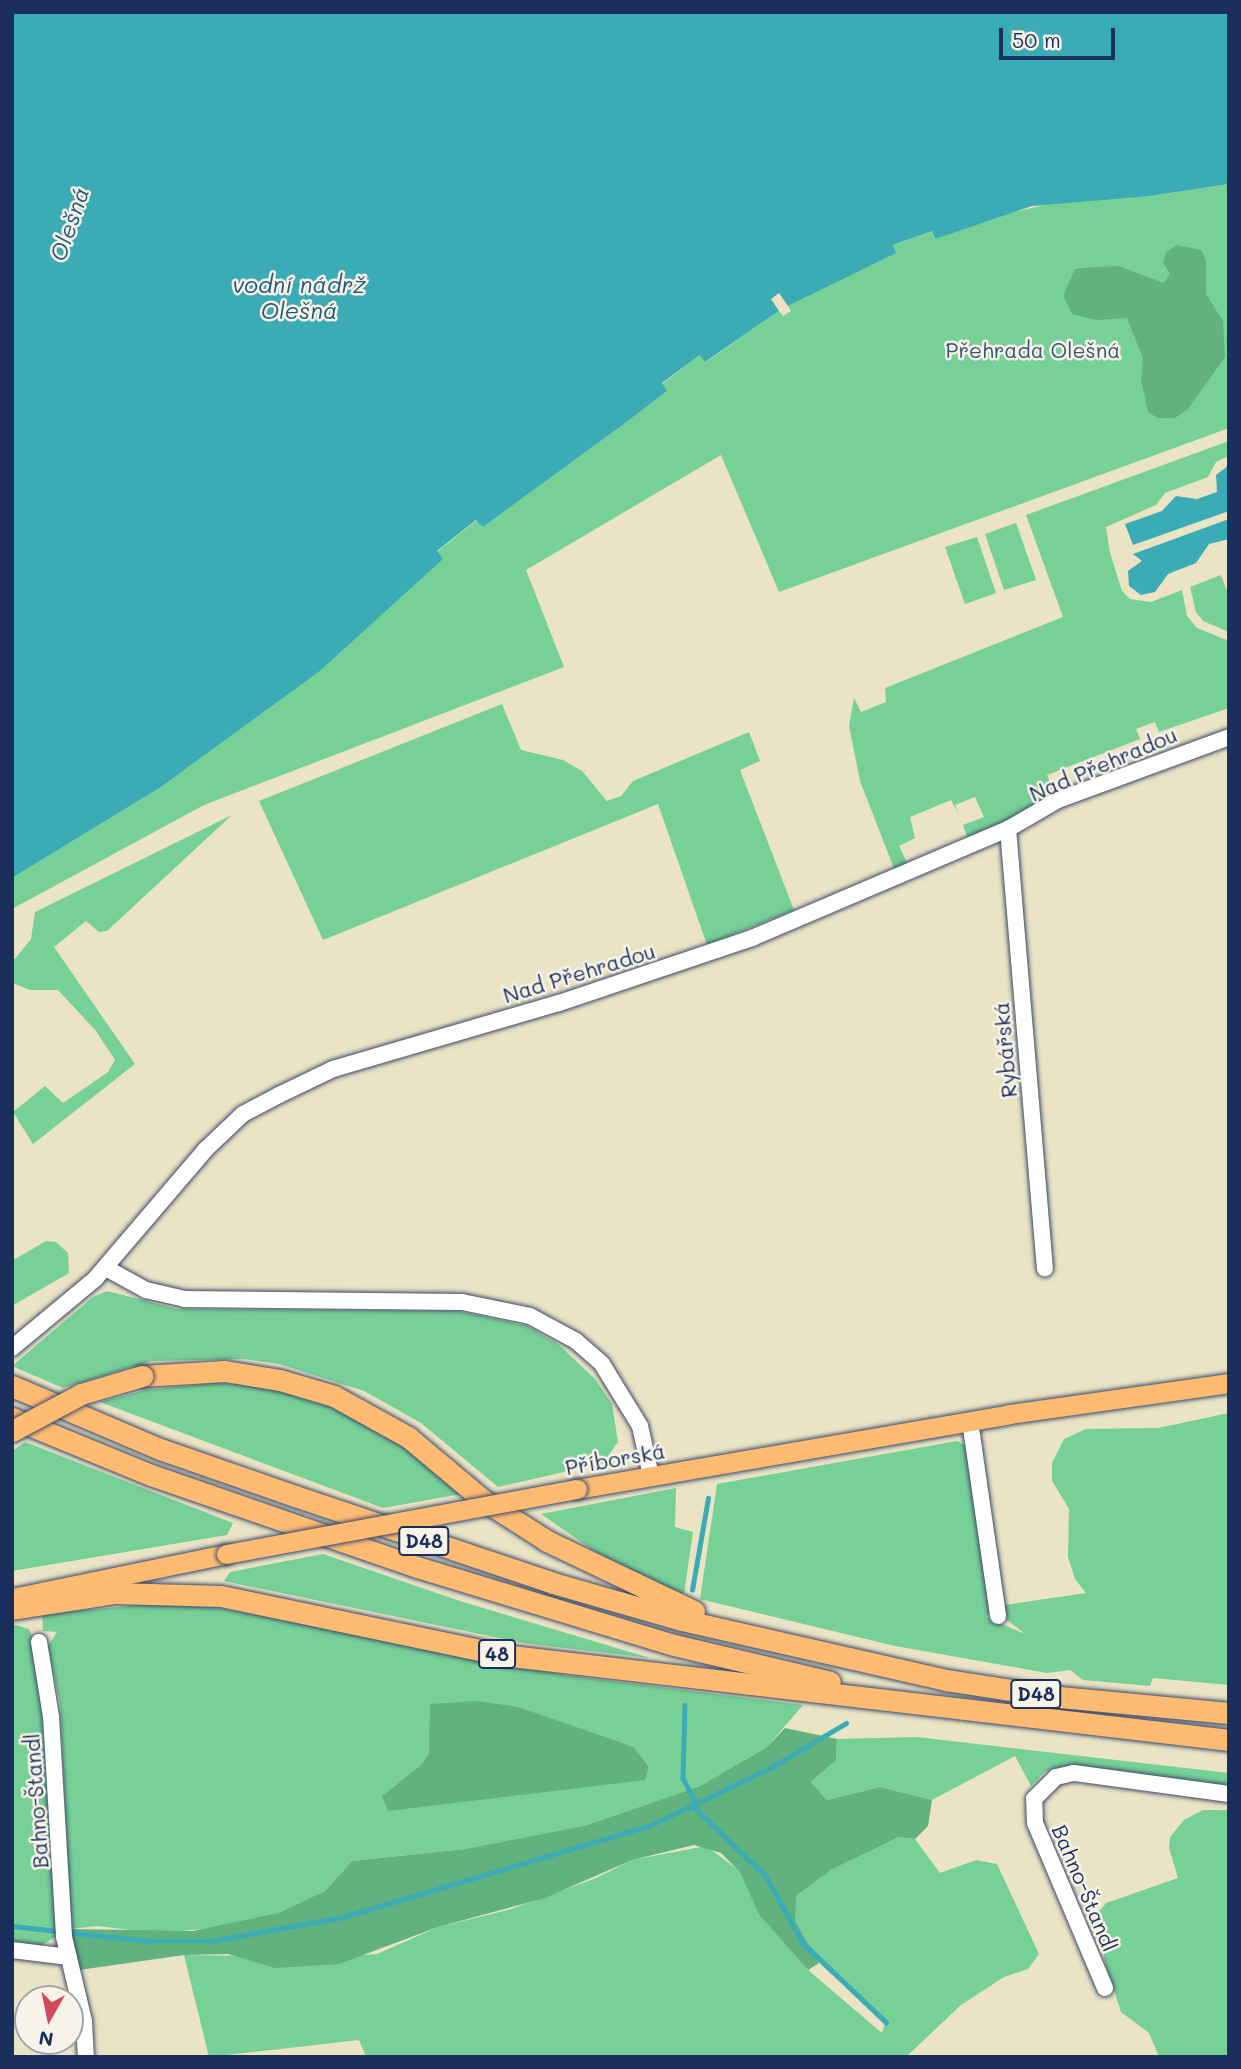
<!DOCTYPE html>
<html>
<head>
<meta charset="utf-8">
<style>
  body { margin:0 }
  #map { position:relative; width:1241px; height:2069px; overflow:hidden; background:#eae3c4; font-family:Mali,sans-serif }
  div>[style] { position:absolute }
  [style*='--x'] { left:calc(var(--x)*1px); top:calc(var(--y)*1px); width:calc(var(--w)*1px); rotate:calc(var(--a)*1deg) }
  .green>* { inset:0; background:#77d096 }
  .forest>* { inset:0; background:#61b27f }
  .water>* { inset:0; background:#3babb6 }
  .stream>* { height:4.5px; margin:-2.25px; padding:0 2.25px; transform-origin:2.25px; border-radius:2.25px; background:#3babb6 }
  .roads { filter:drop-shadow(0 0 2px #3a4a6d) drop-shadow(0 0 2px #3a4a6d) }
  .minor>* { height:16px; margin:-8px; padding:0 8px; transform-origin:8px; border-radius:8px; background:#fff }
  .major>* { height:19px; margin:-9.5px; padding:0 9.5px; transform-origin:9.5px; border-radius:9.5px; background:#ffbb71 }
  .highway>* { height:21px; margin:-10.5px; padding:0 10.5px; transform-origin:10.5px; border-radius:10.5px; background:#ffbb71 }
  .bridges { filter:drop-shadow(0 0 2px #3a4a6d) drop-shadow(0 0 2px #3a4a6d) }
  .major-bridge>* { height:19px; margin:-9.5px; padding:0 9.5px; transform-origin:9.5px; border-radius:9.5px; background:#ffbb71 }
  .highway-bridge>* { height:21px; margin:-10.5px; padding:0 10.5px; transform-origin:10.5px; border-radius:10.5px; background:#ffbb71 }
  span { translate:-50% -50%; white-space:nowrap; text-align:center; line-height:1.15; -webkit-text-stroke:5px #f7f3e8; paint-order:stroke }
  .shield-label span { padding:2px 5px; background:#f7f3e8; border:2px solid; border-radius:5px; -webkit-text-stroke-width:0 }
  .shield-label { font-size:19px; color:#1b2f5e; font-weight:700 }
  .park-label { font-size:21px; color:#32576c }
  .street-label { font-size:21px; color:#1b2f5e }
  .water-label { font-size:23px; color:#265a7d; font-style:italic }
  .frame { position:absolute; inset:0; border:14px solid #1b2f5e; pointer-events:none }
  .north { position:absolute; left:14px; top:1985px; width:70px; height:70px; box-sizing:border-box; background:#f7f3e8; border:2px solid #9fa5b1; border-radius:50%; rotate:189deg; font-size:19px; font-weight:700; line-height:28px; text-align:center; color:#1b2f5e }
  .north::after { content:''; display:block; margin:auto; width:24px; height:32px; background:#d1495b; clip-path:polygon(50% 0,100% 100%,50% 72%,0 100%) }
  .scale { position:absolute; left:999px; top:28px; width:116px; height:32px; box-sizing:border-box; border:4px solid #1b2f5e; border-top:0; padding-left:9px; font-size:21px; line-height:24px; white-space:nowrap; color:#1b2f5e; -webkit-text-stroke:5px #f7f3e8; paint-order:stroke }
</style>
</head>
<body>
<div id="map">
  <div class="green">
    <i style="clip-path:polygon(1229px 184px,1229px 428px,779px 592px,721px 455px,526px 570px,564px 667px,204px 805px,12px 909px,12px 878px,161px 787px,320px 671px,442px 559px,437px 552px,477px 520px,483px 527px,624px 424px,667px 391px,662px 384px,700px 355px,706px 362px,779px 311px,783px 316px,791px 311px,788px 306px,895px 253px,893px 245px,932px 231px,935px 239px,988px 218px,1066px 200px,1150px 196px)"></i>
    <i style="clip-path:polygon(1229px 441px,1229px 456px,1216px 462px,1208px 477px,1165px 493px,1156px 505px,1106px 527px,1110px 553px,1122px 591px,1130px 599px,1151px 602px,1182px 590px,1187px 616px,1197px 628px,1229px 641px,1229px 708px,1159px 732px,1155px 722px,1136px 729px,1140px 739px,1047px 775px,1058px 800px,968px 838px,963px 825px,984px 817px,975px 797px,955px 805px,959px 815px,951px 800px,910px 817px,915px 838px,899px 846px,908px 865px,895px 871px,860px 781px,849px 726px,854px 698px,861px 712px,886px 702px,885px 688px,1063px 617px,1026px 515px)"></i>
    <i style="clip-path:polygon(1016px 523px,1036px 580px,1004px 590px,985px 534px)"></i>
    <i style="clip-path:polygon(977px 537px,996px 593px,965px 604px,945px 547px)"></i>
    <i style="clip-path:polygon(1221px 575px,1229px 596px,1229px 632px,1203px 621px,1196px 612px,1190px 587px)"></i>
    <i style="clip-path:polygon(502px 704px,521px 750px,563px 760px,582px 771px,607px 801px,621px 796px,633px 781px,749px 732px,760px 761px,740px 770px,794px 910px,707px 945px,658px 804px,323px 940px,259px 801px)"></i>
    <i style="clip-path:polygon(232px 815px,107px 931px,99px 932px,86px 921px,54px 947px,135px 1064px,33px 1144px,13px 1112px,45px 1086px,63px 1103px,108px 1072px,115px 1060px,96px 1031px,58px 990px,30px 990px,13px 983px,14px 960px,31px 939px,35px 912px)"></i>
    <i style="clip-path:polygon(46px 1241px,56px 1242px,68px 1253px,69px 1273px,12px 1306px,12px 1255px,15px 1259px)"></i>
    <i style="clip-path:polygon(107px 1291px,178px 1309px,458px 1311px,527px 1326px,558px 1344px,595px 1379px,612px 1404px,618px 1442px,603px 1463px,498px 1487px,421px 1423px,364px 1391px,279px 1364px,243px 1359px,151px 1361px,63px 1388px,12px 1366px,93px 1297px)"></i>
    <i style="clip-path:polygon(214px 1383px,259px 1385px,345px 1411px,403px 1441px,467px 1493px,383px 1508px,100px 1402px,145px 1390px)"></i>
    <i style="clip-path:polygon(1229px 1413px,1229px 1685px,1153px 1678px,1150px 1686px,1083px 1680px,1070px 1670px,1047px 1673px,895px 1646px,700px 1599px,717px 1484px,957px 1441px,967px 1446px,992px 1610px,986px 1617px,1025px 1634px,1005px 1618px,1005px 1605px,1086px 1593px,1075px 1579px,1068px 1557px,1069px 1509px,1052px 1481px,1052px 1463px,1064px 1439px,1086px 1429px,1158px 1428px)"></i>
    <i style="clip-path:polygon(25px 1442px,233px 1523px,227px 1535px,12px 1571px,12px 1451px)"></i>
    <i style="clip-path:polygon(676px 1488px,675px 1527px,693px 1532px,684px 1594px,623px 1571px,541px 1514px)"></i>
    <i style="clip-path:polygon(323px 1554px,460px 1601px,650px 1658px,523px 1643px,224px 1581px,230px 1572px)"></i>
    <i style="clip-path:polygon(evenodd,151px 1604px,210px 1606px,564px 1675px,803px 1705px,767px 1747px,700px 1786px,587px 1825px,465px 1849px,352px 1861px,325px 1891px,278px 1913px,224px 1927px,158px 1933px,97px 1926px,71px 1929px,60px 1703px,48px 1646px,57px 1632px,43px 1631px,42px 1614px,151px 1604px,431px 1717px,603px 1737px,634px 1747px,649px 1767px,382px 1796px,421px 1765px,429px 1753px,431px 1717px)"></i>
    <i style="clip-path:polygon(12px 1624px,29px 1629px,34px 1641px,50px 1750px,54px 1833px,46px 1859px,52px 1854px,55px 1839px,59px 1928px,57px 1936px,40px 1946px,12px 1943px)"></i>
    <i style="clip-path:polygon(917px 1737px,1229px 1773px,1229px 1790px,1063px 1767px,1044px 1772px,1031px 1786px,1015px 1756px,932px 1800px,880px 1787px,827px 1800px,811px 1782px,836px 1760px,837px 1739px)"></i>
    <i style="clip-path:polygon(1203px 1810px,1229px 1810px,1229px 2057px,1159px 2057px,1149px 2033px,1121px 2012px,1105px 1962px,1097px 1914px,1106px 1903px,1178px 1878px,1169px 1848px,1170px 1837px,1184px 1820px)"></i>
    <i style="clip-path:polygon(899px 1837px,915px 1839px,940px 1873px,976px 1860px,997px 1864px,1039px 1954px,1028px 1969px,1004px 1977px,961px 2005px,906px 2057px,366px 2057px,359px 2040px,209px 2057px,184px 1955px,245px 1956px,258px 1963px,377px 1954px,438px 1927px,508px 1910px,594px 1879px,632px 1860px,706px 1846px,741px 1872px,759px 1915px,808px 1970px,882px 2033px,885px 2023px,878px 2015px,819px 1963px,795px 1920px,793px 1903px,796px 1896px,831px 1870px)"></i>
  </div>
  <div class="forest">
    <i style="clip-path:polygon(1177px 245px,1201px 250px,1206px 260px,1206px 294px,1223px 321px,1225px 357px,1188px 409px,1175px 418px,1158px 418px,1148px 412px,1141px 379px,1143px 358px,1127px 318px,1096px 320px,1072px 314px,1063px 296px,1075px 269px,1095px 267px,1118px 266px,1164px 283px,1170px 273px,1163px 263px,1166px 252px)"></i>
    <i style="clip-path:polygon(477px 1701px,518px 1707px,634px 1747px,649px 1767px,645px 1780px,388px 1811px,382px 1796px,421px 1765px,429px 1753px,430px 1704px)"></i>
    <i style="clip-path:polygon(785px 1728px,837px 1739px,836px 1760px,811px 1782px,827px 1800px,880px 1787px,932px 1800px,928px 1826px,915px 1839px,899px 1837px,831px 1870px,796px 1896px,795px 1920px,819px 1963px,808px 1970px,759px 1915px,740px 1872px,721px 1853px,694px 1845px,632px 1860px,545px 1898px,438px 1927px,339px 1964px,275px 1968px,228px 1954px,184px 1955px,79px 1970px,71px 1929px,193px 1931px,278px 1913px,325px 1891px,352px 1861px,465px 1849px,587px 1825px,700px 1786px,767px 1747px)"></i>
  </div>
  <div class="water">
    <i style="clip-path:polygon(12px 12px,1229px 12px,1229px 184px,1150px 196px,1032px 206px,935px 239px,932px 231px,893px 245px,896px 253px,788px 306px,779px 293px,771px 299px,779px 311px,705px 362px,700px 355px,662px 383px,667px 391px,624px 424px,483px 527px,476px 520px,437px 551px,443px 559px,320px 671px,161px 787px,12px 878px)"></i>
    <i style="clip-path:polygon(1229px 465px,1229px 511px,1133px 545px,1125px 524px,1162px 511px,1176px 496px,1197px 499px,1217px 492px,1216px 475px)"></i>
    <i style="clip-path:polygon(1229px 519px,1229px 539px,1209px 544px,1196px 563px,1168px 574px,1155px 592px,1141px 595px,1129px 586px,1128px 571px,1142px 561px,1133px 554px)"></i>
  </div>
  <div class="stream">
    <i style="--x:692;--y:1590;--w:93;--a:-80.1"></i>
    <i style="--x:685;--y:1705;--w:73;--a:91.6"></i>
    <i style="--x:683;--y:1778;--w:30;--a:62"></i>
    <i style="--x:693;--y:1806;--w:101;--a:43.8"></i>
    <i style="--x:766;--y:1876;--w:77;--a:61.1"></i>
    <i style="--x:803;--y:1943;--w:115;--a:43.6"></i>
    <i style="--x:12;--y:1926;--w:140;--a:6.2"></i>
    <i style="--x:151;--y:1941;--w:60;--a:0"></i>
    <i style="--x:211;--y:1941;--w:134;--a:-10.3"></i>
    <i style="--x:343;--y:1917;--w:319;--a:-16.6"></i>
    <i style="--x:649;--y:1826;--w:136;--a:-25.6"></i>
    <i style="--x:772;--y:1767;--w:86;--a:-30.7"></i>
  </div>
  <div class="roads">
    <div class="minor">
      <i style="--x:1008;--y:829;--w:441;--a:85.2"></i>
      <i style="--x:106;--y:1268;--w:46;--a:28.8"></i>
      <i style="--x:146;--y:1290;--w:39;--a:13"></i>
      <i style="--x:184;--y:1299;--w:278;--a:0.6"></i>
      <i style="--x:462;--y:1302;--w:69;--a:11.6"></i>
      <i style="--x:530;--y:1316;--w:52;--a:28.5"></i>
      <i style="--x:576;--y:1341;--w:35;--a:41"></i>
      <i style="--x:602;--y:1364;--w:73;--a:58.5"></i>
      <i style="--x:640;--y:1426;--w:51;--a:77.6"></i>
      <i style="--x:12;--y:1348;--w:108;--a:-39.7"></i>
      <i style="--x:95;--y:1279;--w:170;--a:-49.5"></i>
      <i style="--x:205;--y:1150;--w:52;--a:-43.5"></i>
      <i style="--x:243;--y:1114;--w:41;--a:-27.8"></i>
      <i style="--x:279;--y:1095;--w:60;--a:-25.7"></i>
      <i style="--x:333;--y:1069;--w:235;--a:-16.3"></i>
      <i style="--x:559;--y:1003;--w:204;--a:-18.6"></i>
      <i style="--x:752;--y:938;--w:278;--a:-23.1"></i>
      <i style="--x:1008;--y:829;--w:58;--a:-30.1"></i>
      <i style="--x:1058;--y:800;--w:182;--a:-20.2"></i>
      <i style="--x:970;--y:1421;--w:197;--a:81.8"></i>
      <i style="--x:39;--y:1642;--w:76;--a:80.9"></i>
      <i style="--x:51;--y:1717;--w:220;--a:86.6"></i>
      <i style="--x:64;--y:1937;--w:86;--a:76.6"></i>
      <i style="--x:84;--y:2021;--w:36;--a:87"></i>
      <i style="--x:12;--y:1950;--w:57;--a:7"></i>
      <i style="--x:1105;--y:1988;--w:179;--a:-113"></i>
      <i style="--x:1035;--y:1823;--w:24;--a:-92"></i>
      <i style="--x:1034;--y:1799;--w:31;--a:-45"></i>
      <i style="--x:1056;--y:1777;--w:18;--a:-13"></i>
      <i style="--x:1074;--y:1773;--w:156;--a:7.7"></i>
    </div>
    <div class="major">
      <i style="--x:577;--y:1489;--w:438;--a:-9.8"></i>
      <i style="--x:1009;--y:1414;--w:222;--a:-8"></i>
      <i style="--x:12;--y:1598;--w:218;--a:-11.6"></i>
    </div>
    <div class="highway">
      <i style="--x:142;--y:1376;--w:83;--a:-3.4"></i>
      <i style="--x:225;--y:1371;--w:56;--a:9.3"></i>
      <i style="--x:280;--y:1380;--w:56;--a:16.5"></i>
      <i style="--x:334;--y:1396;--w:85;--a:29"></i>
      <i style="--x:408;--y:1437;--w:98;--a:40"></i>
      <i style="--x:483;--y:1500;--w:76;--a:32.6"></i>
      <i style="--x:547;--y:1541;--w:163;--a:25.5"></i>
      <i style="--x:12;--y:1386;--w:161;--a:23.1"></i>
      <i style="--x:160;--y:1449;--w:143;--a:19.2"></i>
      <i style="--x:295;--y:1496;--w:272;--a:18.6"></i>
      <i style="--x:553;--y:1583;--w:134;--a:16"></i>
      <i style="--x:682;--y:1620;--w:271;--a:12.8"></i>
      <i style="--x:946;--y:1680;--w:104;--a:8.8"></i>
      <i style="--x:1049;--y:1696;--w:181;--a:5.4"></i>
      <i style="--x:12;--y:1418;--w:150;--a:22.3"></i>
      <i style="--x:151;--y:1475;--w:281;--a:19.1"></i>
      <i style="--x:417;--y:1567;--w:269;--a:16.9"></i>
      <i style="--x:674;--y:1645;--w:160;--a:13.3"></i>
      <i style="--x:12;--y:1609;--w:103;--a:-8.9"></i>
      <i style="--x:114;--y:1593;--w:107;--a:1.6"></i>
      <i style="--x:221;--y:1596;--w:288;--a:11.8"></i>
      <i style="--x:503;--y:1655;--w:731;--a:6.68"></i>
    </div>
  </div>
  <div class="bridges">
    <div class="major-bridge">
      <i style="--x:226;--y:1554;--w:357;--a:-10.5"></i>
    </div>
    <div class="highway-bridge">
      <i style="--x:12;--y:1431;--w:78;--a:-28.2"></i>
      <i style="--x:81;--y:1394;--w:64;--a:-16.4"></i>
    </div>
  </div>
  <div class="shield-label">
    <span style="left:424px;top:1541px">D48</span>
    <span style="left:497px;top:1654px">48</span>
    <span style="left:1036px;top:1694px">D48</span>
  </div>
  <div class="park-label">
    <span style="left:1033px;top:350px">Přehrada Olešná</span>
  </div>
  <div class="street-label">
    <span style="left:1103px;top:764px;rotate:-23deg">Nad Přehradou</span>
    <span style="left:579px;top:973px;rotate:-17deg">Nad Přehradou</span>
    <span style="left:1005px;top:1050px;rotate:-95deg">Rybářská</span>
    <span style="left:615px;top:1459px;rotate:-10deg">Příborská</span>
    <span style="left:36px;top:1801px;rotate:-94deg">Bahno-Štandl</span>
    <span style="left:1085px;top:1888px;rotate:67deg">Bahno-Štandl</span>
  </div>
  <div class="water-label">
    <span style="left:69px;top:224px;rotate:-71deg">Olešná</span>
    <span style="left:299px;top:297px">vodní nádrž<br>Olešná</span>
  </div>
  <div class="frame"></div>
  <div class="north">N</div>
  <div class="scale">50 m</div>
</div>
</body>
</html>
